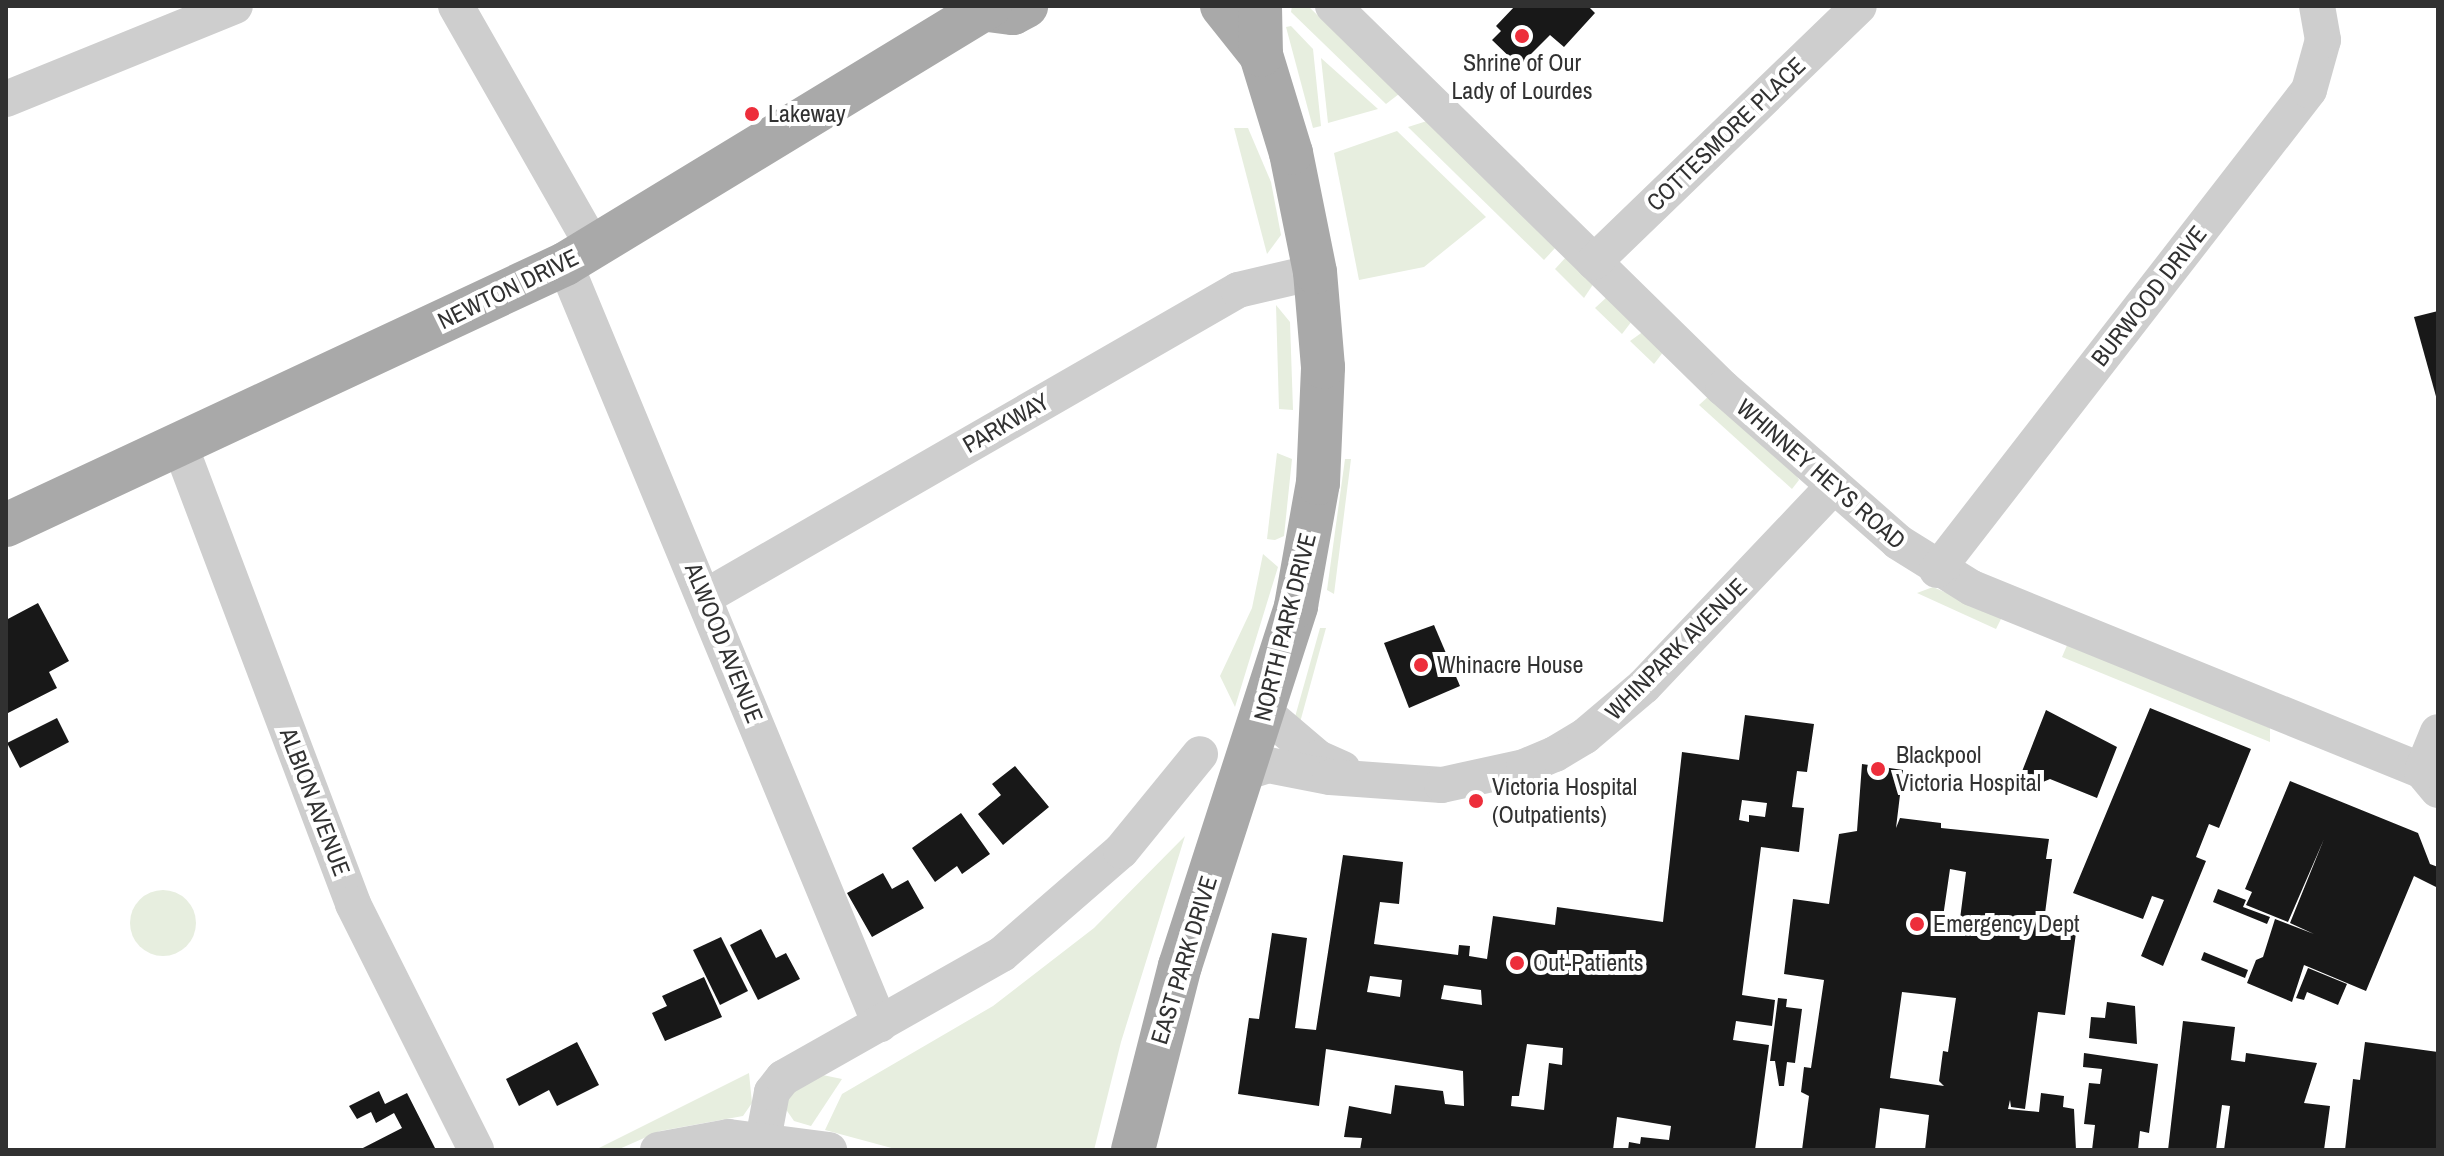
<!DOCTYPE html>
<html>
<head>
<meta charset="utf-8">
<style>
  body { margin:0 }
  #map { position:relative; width:2444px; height:1156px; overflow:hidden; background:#fff; font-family:"Archivo Narrow",sans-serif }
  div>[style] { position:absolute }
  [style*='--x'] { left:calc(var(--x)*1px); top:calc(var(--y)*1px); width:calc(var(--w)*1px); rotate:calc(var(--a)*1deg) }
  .green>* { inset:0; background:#e7eedf }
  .round { border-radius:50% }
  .building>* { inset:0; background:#181818 }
  .minor>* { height:36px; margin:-18px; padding:0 18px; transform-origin:18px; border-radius:18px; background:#cecece }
  .major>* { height:44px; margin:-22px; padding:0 22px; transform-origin:22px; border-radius:22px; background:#a9a9a9 }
  .dots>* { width:22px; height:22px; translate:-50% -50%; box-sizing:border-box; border:4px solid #fff; border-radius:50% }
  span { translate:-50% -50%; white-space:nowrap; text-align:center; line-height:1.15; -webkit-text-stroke:8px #fff; paint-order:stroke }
  .poi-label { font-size:24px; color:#313131 }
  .left { translate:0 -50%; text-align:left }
  .street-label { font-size:24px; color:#313131 }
  .frame { position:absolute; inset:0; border:8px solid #313131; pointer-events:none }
</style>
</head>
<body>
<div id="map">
  <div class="green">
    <i style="clip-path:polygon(1292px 6px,1308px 6px,1399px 94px,1386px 104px,1291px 12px)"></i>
    <i style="clip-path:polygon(1291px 26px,1313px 49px,1321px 126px,1313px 128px,1286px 27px)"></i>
    <i style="clip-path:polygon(1321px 58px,1378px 109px,1328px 123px)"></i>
    <i style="clip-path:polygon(1427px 121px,1556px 247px,1544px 260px,1408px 127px)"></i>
    <i style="clip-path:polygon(1234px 128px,1248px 128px,1271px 182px,1281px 235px,1267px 254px)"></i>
    <i style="clip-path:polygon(1397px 131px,1486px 217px,1424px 267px,1359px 280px,1334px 153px)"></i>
    <i style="clip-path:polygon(1567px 256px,1594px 283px,1584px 298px,1555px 269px)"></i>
    <i style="clip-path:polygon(1608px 296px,1632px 321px,1622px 334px,1595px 308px)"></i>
    <i style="clip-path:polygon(1276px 305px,1290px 322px,1293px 410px,1279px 409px)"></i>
    <i style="clip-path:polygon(1644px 331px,1664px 351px,1654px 364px,1630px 341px)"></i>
    <i style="clip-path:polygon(1710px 395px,1794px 471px,1799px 480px,1792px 489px,1699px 405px)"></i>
    <i style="clip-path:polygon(1277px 453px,1292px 459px,1284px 536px,1275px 540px,1267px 539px)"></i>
    <i style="clip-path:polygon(1345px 459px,1351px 459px,1334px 594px,1327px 590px)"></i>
    <i style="clip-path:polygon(1263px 554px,1278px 567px,1235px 707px,1220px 676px,1252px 608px)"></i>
    <i style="clip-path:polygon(1933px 587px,2002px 617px,1996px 629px,1917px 593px)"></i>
    <i style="clip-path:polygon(1320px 628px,1326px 628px,1299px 726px,1295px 717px)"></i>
    <i style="clip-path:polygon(2068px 643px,2270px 728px,2270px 742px,2062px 657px)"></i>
    <i style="clip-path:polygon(1185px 836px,1121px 1042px,1094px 1150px,899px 1150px,825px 1130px,842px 1094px,993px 1006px,1094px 928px)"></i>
    <i class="round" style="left:130px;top:890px;width:66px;height:66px"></i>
    <i style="clip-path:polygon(749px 1073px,752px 1103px,743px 1116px,660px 1131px,617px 1150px,595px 1150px)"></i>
    <i style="clip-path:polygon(813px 1073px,842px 1079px,811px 1126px,794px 1121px,785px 1108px,788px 1092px)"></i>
  </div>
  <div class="building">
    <i style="clip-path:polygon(1515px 6px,1588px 6px,1595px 13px,1564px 47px,1550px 35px,1519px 66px,1492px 40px,1501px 31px,1496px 26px)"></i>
    <i style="clip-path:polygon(2438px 311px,2438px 400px,2437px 400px,2414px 317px)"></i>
    <i style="clip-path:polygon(38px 603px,69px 661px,49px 672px,57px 688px,8px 713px,6px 620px)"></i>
    <i style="clip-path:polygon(1434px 625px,1460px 686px,1409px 708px,1384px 643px)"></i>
    <i style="clip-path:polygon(2150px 708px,2251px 749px,2219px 828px,2209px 824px,2196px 857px,2206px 861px,2163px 966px,2141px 956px,2164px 900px,2152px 896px,2143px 919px,2073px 893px)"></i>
    <i style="clip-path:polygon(2046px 710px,2117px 747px,2097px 798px,2050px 779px,2036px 785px,2021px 774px)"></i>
    <i style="clip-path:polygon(evenodd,1745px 715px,1814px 724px,1807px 772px,1797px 771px,1792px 807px,1804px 808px,1799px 852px,1761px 847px,1742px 995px,1775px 1000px,1772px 1026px,1736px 1021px,1733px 1040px,1769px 1045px,1755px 1150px,1628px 1150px,1629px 1142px,1640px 1144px,1641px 1137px,1669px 1140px,1671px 1126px,1617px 1117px,1613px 1150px,1360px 1150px,1362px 1138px,1344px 1137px,1349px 1106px,1391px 1114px,1395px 1085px,1443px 1091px,1445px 1104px,1464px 1106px,1463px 1071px,1326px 1049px,1319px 1106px,1238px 1094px,1249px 1018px,1259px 1019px,1272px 933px,1307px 938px,1295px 1028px,1316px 1030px,1343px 855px,1403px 862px,1399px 904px,1380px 902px,1374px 944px,1458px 955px,1459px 945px,1470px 946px,1469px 956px,1487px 959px,1493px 916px,1555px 925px,1557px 907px,1663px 922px,1682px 752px,1739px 760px,1745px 715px,1742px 800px,1767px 803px,1765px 817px,1749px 815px,1749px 822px,1739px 820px,1742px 800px,1745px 715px,1370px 976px,1402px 980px,1400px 997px,1367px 992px,1370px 976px,1745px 715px,1444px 985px,1481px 990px,1482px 1005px,1441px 999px,1444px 985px,1745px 715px,1527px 1044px,1563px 1048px,1562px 1065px,1549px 1063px,1544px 1110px,1511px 1106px,1512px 1096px,1519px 1096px,1527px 1044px)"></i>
    <i style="clip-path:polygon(57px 718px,69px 742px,20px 768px,7px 743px)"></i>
    <i style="clip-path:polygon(evenodd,1862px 764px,1903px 770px,1896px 828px,1900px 818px,1941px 823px,1941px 828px,2049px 839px,2046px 859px,2052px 859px,2043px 929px,2076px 933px,2065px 1015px,2038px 1012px,2025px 1109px,2011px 1107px,2010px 1100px,2008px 1109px,2039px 1112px,2041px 1093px,2064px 1096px,2063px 1107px,2074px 1109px,2076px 1150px,1925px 1150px,1929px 1115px,1880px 1108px,1875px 1150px,1802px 1150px,1809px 1096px,1801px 1092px,1804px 1067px,1811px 1068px,1824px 980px,1784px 974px,1793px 899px,1829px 904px,1839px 834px,1857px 831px,1862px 764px,1950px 869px,1966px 872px,1960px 919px,1943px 917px,1950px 869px,1862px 764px,1902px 992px,1956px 998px,1948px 1052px,1943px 1051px,1939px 1081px,1944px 1086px,1890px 1078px,1902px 992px)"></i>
    <i style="clip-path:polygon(1015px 766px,1049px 807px,1003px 845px,978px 814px,1001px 795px,992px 784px)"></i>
    <i style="clip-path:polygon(2290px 781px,2418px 833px,2430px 864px,2438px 867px,2438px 888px,2414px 876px,2366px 991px,2304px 965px,2292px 1002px,2247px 983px,2256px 960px,2263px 957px,2275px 919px,2314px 934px,2290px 923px,2324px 839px,2288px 922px,2246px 905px,2252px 892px,2245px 889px)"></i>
    <i style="clip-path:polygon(961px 813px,990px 854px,962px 874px,957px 866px,935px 882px,912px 848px)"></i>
    <i style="clip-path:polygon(883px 873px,892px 889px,908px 880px,924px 908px,872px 937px,847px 893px)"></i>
    <i style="clip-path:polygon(2218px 889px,2246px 900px,2243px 907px,2270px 917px,2267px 924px,2213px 902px)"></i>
    <i style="clip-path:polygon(761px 929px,776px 958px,786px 953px,800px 979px,758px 1000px,730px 945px)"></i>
    <i style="clip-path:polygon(721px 937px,748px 991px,720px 1005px,693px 950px)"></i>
    <i style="clip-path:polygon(2204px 952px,2248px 970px,2245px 978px,2201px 960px)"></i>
    <i style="clip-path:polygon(2308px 968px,2347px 984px,2338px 1005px,2307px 992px,2304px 1000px,2296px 998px)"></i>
    <i style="clip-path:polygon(704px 977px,722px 1017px,665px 1041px,652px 1013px,667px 1006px,662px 996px)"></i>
    <i style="clip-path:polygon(1778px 998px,1787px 999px,1786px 1007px,1802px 1009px,1795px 1063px,1787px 1062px,1784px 1086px,1779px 1086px,1775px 1061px,1770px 1061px)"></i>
    <i style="clip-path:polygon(2107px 1002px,2135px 1006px,2137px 1044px,2089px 1038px,2091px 1017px,2105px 1018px)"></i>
    <i style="clip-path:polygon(2183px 1021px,2235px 1027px,2231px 1060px,2245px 1062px,2246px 1053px,2317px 1063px,2304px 1103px,2330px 1106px,2324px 1150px,2224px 1150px,2230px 1106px,2222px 1105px,2216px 1150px,2168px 1150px)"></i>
    <i style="clip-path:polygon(577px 1042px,599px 1085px,557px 1106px,549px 1090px,519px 1106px,506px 1079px)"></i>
    <i style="clip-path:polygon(2365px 1042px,2438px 1052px,2438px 1150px,2345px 1150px,2353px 1079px,2360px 1080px)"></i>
    <i style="clip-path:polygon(2084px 1053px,2158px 1064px,2149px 1133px,2140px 1131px,2138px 1150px,2092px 1150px,2095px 1125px,2084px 1124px,2089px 1083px,2100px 1084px,2102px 1069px,2083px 1067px)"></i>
    <i style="clip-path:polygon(379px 1091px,385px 1104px,407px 1093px,436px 1150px,359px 1150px,402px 1128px,394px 1113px,376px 1123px,371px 1112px,357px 1119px,349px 1106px)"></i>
  </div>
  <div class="minor">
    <i style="--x:456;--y:6;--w:279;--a:60.3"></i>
    <i style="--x:1333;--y:6;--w:546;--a:44.41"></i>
    <i style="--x:1723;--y:388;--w:233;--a:41.3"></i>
    <i style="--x:1898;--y:542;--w:87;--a:31.9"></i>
    <i style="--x:1972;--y:588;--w:486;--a:22.1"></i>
    <i style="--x:2422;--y:771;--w:25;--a:50"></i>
    <i style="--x:6;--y:99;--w:247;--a:-22.1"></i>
    <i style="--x:1594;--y:262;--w:368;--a:-44"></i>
    <i style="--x:565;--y:264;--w:823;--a:67.49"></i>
    <i style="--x:179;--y:443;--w:493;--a:69.3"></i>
    <i style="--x:353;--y:904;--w:275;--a:63.4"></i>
    <i style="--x:1937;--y:570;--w:607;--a:-52.22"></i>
    <i style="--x:2309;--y:90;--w:52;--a:-74.4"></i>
    <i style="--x:2323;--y:40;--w:35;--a:-100"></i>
    <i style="--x:705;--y:597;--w:615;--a:-29.94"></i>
    <i style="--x:1238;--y:290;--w:79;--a:-13.2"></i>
    <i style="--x:1264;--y:712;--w:71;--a:40.4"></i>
    <i style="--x:1318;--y:758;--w:27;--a:24"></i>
    <i style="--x:2422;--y:771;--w:42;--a:-67.7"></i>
    <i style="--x:1244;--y:773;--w:25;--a:-18"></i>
    <i style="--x:1268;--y:765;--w:63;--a:11"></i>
    <i style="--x:1330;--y:777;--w:112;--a:4.1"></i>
    <i style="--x:1442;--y:785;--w:84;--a:-12.4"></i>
    <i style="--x:1524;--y:767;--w:34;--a:-23"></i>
    <i style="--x:1555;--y:754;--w:35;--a:-31"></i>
    <i style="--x:1585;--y:736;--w:77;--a:-40.3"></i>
    <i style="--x:1644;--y:686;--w:272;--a:-46.5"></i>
    <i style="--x:763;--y:1140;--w:49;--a:-79.4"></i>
    <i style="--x:772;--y:1092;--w:18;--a:-52"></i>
    <i style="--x:783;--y:1078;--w:252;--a:-29.5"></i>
    <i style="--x:1002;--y:954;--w:157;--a:-40.9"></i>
    <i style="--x:1121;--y:851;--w:125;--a:-50.8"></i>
    <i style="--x:658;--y:1150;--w:72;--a:-10.4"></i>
    <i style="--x:729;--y:1137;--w:101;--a:7.4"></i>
  </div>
  <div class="major">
    <i style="--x:1222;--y:6;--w:63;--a:51.5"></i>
    <i style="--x:988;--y:10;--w:25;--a:7"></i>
    <i style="--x:1013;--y:13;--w:15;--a:-28"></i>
    <i style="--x:6;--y:525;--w:617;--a:-25.03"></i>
    <i style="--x:565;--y:264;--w:497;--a:-31.3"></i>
    <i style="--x:1133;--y:1150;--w:190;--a:-75.7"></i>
    <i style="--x:1180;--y:966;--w:378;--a:-72.1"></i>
    <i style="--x:1296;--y:606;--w:125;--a:-79.9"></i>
    <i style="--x:1318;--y:483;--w:116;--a:-87.5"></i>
    <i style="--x:1323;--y:367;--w:95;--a:-94.8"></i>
    <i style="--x:1315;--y:272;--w:121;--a:-101.4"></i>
    <i style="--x:1291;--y:153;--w:102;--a:-107"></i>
    <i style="--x:1261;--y:55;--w:49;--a:-91.2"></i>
  </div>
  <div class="dots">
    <i style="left:1522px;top:36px;background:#ed2e3b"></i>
    <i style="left:752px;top:114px;background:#ed2e3b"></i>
    <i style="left:1421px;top:665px;background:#ed2e3b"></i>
    <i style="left:1878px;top:769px;background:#ed2e3b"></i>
    <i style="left:1476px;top:801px;background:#ed2e3b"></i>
    <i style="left:1917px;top:924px;background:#ed2e3b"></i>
    <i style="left:1517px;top:963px;background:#ed2e3b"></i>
  </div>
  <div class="poi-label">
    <span style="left:1522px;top:77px">Shrine of Our<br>Lady of Lourdes</span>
    <span class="left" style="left:768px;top:114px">Lakeway</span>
    <span class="left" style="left:1437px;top:665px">Whinacre House</span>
    <span class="left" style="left:1896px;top:769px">Blackpool<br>Victoria Hospital</span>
    <span class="left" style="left:1492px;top:801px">Victoria Hospital<br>(Outpatients)</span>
    <span class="left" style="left:1933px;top:924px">Emergency Dept</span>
    <span class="left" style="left:1533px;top:963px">Out-Patients</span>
  </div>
  <div class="street-label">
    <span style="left:1726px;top:134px;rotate:-44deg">COTTESMORE PLACE</span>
    <span style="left:508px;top:289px;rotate:-26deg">NEWTON DRIVE</span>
    <span style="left:2149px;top:296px;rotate:-52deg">BURWOOD DRIVE</span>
    <span style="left:1006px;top:423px;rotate:-30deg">PARKWAY</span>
    <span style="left:1821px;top:474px;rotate:41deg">WHINNEY HEYS ROAD</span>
    <span style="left:1285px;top:627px;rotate:-76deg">NORTH PARK DRIVE</span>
    <span style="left:724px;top:643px;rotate:68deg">ALWOOD AVENUE</span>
    <span style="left:1676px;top:649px;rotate:-45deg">WHINPARK AVENUE</span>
    <span style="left:315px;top:802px;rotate:69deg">ALBION AVENUE</span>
    <span style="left:1184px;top:960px;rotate:-73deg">EAST PARK DRIVE</span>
  </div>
  <div class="frame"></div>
</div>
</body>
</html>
